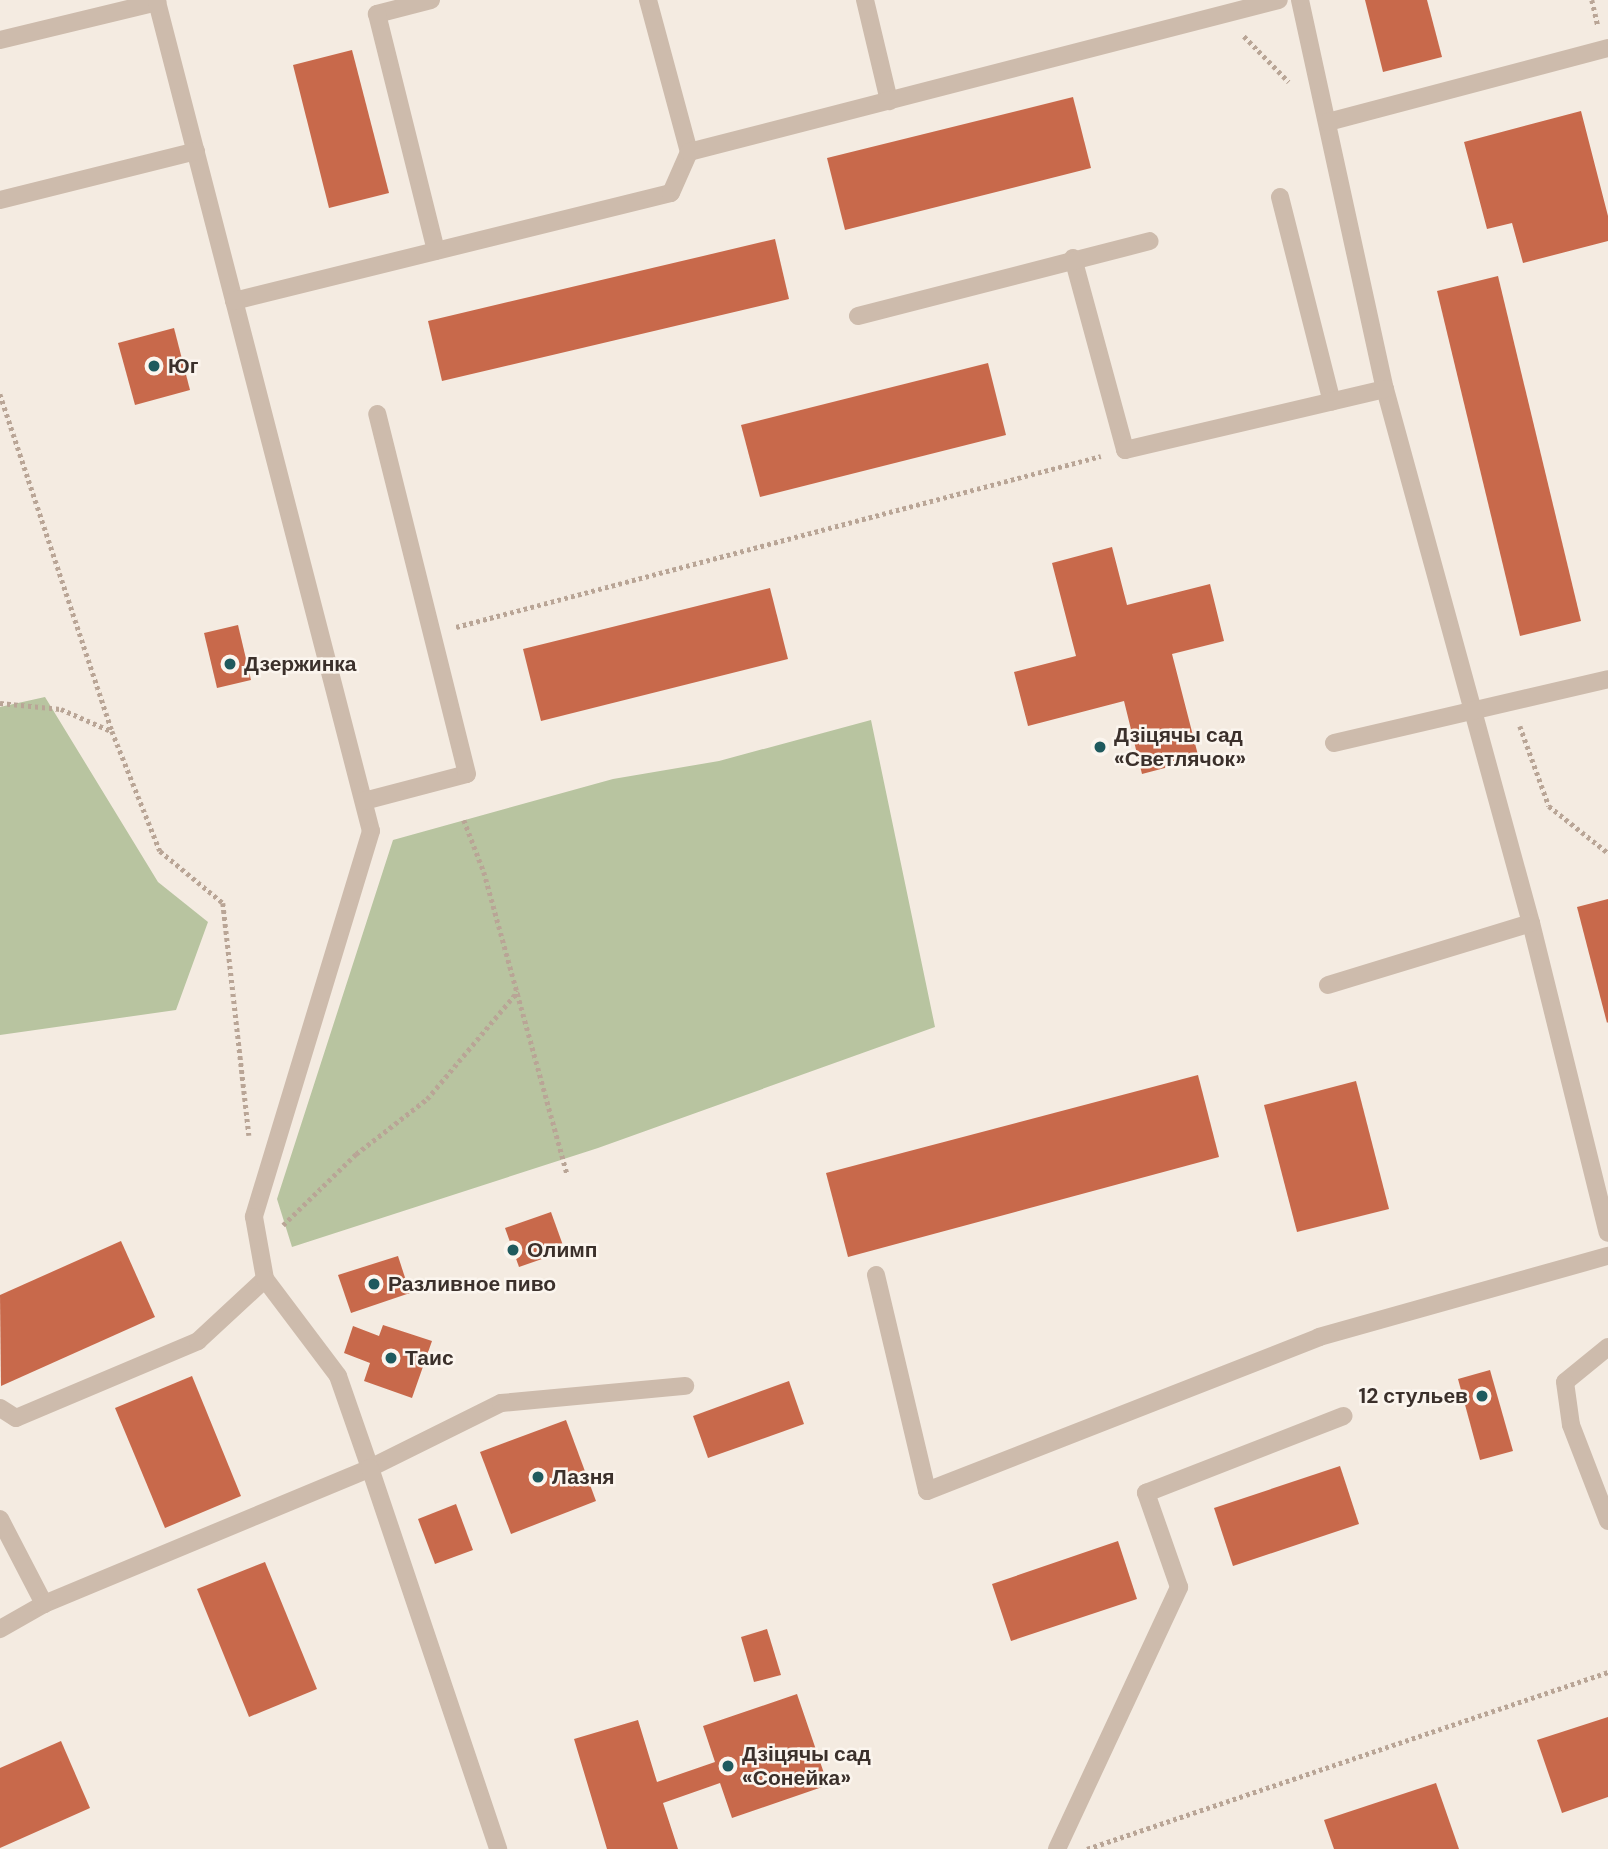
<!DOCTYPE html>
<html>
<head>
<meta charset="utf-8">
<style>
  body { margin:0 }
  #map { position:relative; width:1608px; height:1849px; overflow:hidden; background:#f4ebe1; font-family:"DM Sans",sans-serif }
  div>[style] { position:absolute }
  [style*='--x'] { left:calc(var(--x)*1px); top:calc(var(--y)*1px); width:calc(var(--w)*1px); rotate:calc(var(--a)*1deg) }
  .green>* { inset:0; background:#b8c4a0 }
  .building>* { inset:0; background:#c8694b }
  .path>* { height:4.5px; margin-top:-2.25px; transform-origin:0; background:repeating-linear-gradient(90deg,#b9a596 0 3.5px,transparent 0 7px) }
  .minor>* { height:18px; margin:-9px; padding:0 9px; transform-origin:9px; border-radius:9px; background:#cdbbac }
  .dots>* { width:19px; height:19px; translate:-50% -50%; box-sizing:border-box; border:4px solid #fbf5ee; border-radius:50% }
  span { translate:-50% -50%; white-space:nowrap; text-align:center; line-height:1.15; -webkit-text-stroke:5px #fbf5ee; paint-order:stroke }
  .poi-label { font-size:21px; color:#3b302b; font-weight:700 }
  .left { translate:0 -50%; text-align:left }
  .right { translate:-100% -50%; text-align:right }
</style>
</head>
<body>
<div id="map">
  <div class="green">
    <i style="clip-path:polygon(45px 697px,158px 882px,208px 922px,176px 1010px,0 1035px,0 707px)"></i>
    <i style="clip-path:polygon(871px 720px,935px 1027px,598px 1148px,292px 1247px,277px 1199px,393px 840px,613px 779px,719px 761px)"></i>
  </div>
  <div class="building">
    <i style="clip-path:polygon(1365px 0,1427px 0,1442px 57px,1383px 72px)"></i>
    <i style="clip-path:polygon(352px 50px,389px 193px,329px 208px,293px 65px)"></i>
    <i style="clip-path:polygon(1073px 97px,1091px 168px,845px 230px,827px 158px)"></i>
    <i style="clip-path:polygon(1581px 111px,1608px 216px,1608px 241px,1523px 263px,1512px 223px,1487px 229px,1464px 142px)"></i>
    <i style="clip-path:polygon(775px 239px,789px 299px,442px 381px,428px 321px)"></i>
    <i style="clip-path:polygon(1498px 276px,1581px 621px,1520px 636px,1437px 291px)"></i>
    <i style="clip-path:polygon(174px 328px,190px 390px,135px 405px,118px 343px)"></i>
    <i style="clip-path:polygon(988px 363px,1006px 435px,760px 497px,741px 425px)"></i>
    <i style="clip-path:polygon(1112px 547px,1127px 605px,1210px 584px,1224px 641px,1172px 654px,1199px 759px,1142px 774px,1124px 701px,1028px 726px,1014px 672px,1076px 656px,1052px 563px)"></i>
    <i style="clip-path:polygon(770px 588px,788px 659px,541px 721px,523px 649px)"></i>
    <i style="clip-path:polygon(238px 625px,251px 680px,217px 688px,204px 633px)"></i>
    <i style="clip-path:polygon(1608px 899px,1608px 1022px,1607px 1023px,1577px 907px)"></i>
    <i style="clip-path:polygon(1198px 1075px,1219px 1157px,848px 1257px,826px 1173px)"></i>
    <i style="clip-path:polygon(1356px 1081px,1389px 1209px,1297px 1232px,1264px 1105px)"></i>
    <i style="clip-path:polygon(551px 1212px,565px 1251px,519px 1267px,505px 1228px)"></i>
    <i style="clip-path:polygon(121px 1241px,155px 1317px,1px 1386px,0 1295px)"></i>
    <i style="clip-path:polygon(398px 1256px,410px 1293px,351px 1313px,338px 1275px)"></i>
    <i style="clip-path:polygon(383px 1325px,432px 1341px,412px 1398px,364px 1381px,370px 1363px,344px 1353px,353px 1326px,379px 1336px)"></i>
    <i style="clip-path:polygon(1490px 1370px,1513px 1451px,1480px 1460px,1458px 1379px)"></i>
    <i style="clip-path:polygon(192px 1376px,241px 1496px,165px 1528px,115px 1408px)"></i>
    <i style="clip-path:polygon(789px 1381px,804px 1424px,708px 1458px,693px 1416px)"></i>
    <i style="clip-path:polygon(566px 1420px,596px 1501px,511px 1534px,480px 1452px)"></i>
    <i style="clip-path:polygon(1340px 1466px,1359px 1524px,1233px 1566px,1214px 1508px)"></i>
    <i style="clip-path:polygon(456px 1504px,473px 1550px,435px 1564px,418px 1519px)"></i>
    <i style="clip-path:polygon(1118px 1541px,1137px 1599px,1011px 1641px,992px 1584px)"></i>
    <i style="clip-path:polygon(265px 1562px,317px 1689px,249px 1717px,197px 1589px)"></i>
    <i style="clip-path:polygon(767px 1629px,781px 1675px,754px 1682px,741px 1637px)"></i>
    <i style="clip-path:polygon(797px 1694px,828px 1785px,732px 1818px,720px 1783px,663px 1803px,678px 1849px,607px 1849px,574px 1739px,638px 1720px,657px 1782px,715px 1762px,703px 1726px)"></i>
    <i style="clip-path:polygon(1608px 1717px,1608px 1797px,1562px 1813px,1537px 1740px)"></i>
    <i style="clip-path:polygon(61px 1741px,90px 1808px,0 1848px,0 1768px)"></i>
    <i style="clip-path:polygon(1436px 1783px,1459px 1849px,1334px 1849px,1324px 1820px)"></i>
  </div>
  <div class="path">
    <i style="--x:1592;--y:0;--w:27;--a:77"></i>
    <i style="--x:1244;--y:36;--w:64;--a:45.6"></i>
    <i style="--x:0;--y:394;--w:355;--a:71.6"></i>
    <i style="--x:112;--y:731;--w:129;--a:68.2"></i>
    <i style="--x:160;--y:851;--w:82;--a:39.5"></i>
    <i style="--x:223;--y:903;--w:234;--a:83.6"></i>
    <i style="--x:456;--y:627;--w:667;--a:-14.85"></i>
    <i style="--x:0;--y:703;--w:61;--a:5.6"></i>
    <i style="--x:61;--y:709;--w:55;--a:23.7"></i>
    <i style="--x:1520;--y:726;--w:85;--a:70.1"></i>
    <i style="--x:1549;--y:806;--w:75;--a:38.5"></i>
    <i style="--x:464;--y:820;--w:56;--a:69"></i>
    <i style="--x:484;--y:872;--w:313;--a:74.6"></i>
    <i style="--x:283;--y:1225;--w:102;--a:-44.2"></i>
    <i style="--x:356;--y:1154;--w:90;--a:-37.8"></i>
    <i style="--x:427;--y:1099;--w:141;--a:-49.9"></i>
    <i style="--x:1087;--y:1849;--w:550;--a:-18.76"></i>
  </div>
  <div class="minor">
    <i style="--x:431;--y:0;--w:56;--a:165.5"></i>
    <i style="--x:377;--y:14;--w:244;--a:76"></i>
    <i style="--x:648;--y:0;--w:157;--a:74.9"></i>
    <i style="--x:865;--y:0;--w:104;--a:76.6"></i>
    <i style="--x:1300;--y:0;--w:398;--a:77.7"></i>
    <i style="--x:1385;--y:389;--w:554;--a:74.71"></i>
    <i style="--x:1531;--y:923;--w:319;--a:76.1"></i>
    <i style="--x:0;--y:40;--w:162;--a:-13.6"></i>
    <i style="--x:157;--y:2;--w:856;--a:75.53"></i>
    <i style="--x:371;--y:831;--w:403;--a:106.9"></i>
    <i style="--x:254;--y:1217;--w:63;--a:79.9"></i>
    <i style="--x:1328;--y:122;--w:290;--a:-14.8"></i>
    <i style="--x:1280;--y:197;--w:211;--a:75.8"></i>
    <i style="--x:0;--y:200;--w:202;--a:-14"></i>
    <i style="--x:1073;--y:258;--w:199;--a:74.8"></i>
    <i style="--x:1125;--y:450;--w:267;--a:-13.2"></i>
    <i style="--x:234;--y:301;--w:450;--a:-13.9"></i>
    <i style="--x:671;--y:193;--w:45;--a:-66.3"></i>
    <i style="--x:689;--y:152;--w:609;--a:-14.45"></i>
    <i style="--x:858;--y:316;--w:301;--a:-14.4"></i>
    <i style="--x:1334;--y:743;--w:281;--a:-13.1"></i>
    <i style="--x:364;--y:801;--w:106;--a:-14.7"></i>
    <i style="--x:467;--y:774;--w:371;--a:-104"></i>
    <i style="--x:1328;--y:985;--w:212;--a:-17"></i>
    <i style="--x:876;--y:1275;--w:222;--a:76.7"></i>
    <i style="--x:927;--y:1491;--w:421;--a:-21.4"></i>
    <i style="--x:1319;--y:1337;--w:300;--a:-15.7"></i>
    <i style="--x:1608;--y:1347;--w:55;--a:140.9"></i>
    <i style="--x:1565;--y:1382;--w:43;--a:82.1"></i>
    <i style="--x:1571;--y:1425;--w:103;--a:68.9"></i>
    <i style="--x:0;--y:1408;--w:19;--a:32"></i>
    <i style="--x:16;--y:1418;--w:198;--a:-22.9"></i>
    <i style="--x:198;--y:1341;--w:91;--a:-42.8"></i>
    <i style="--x:265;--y:1279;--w:121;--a:53"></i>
    <i style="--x:338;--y:1376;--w:97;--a:70.8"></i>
    <i style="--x:370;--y:1468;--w:146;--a:-26.4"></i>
    <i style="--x:501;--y:1403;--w:185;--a:-5.3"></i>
    <i style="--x:0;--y:1519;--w:96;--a:62.6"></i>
    <i style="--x:44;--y:1604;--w:51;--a:150.4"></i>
    <i style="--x:44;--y:1604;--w:353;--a:-22.6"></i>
    <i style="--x:370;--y:1468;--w:402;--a:71.4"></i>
    <i style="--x:1057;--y:1849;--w:289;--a:-65"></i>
    <i style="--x:1179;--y:1587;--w:100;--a:-109.3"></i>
    <i style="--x:1146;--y:1493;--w:212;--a:-21.3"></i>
  </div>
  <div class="dots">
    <i style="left:154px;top:366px;background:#1f5a5e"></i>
    <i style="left:230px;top:664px;background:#1f5a5e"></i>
    <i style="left:1100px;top:747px;background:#1f5a5e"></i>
    <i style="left:513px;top:1250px;background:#1f5a5e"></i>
    <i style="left:374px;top:1284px;background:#1f5a5e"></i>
    <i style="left:391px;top:1358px;background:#1f5a5e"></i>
    <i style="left:1482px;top:1396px;background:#1f5a5e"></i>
    <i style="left:538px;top:1477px;background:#1f5a5e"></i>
    <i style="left:728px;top:1766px;background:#1f5a5e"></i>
  </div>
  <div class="poi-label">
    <span class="left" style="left:168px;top:366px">Юг</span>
    <span class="left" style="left:244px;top:664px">Дзержинка</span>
    <span class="left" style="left:1114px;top:747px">Дзіцячы сад<br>«Светлячок»</span>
    <span class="left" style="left:527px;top:1250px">Олимп</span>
    <span class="left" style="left:388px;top:1284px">Разливное пиво</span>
    <span class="left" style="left:405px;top:1358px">Таис</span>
    <span class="right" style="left:1468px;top:1396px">12 стульев</span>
    <span class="left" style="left:552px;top:1477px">Лазня</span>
    <span class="left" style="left:742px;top:1766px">Дзіцячы сад<br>«Сонейка»</span>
  </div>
</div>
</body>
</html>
